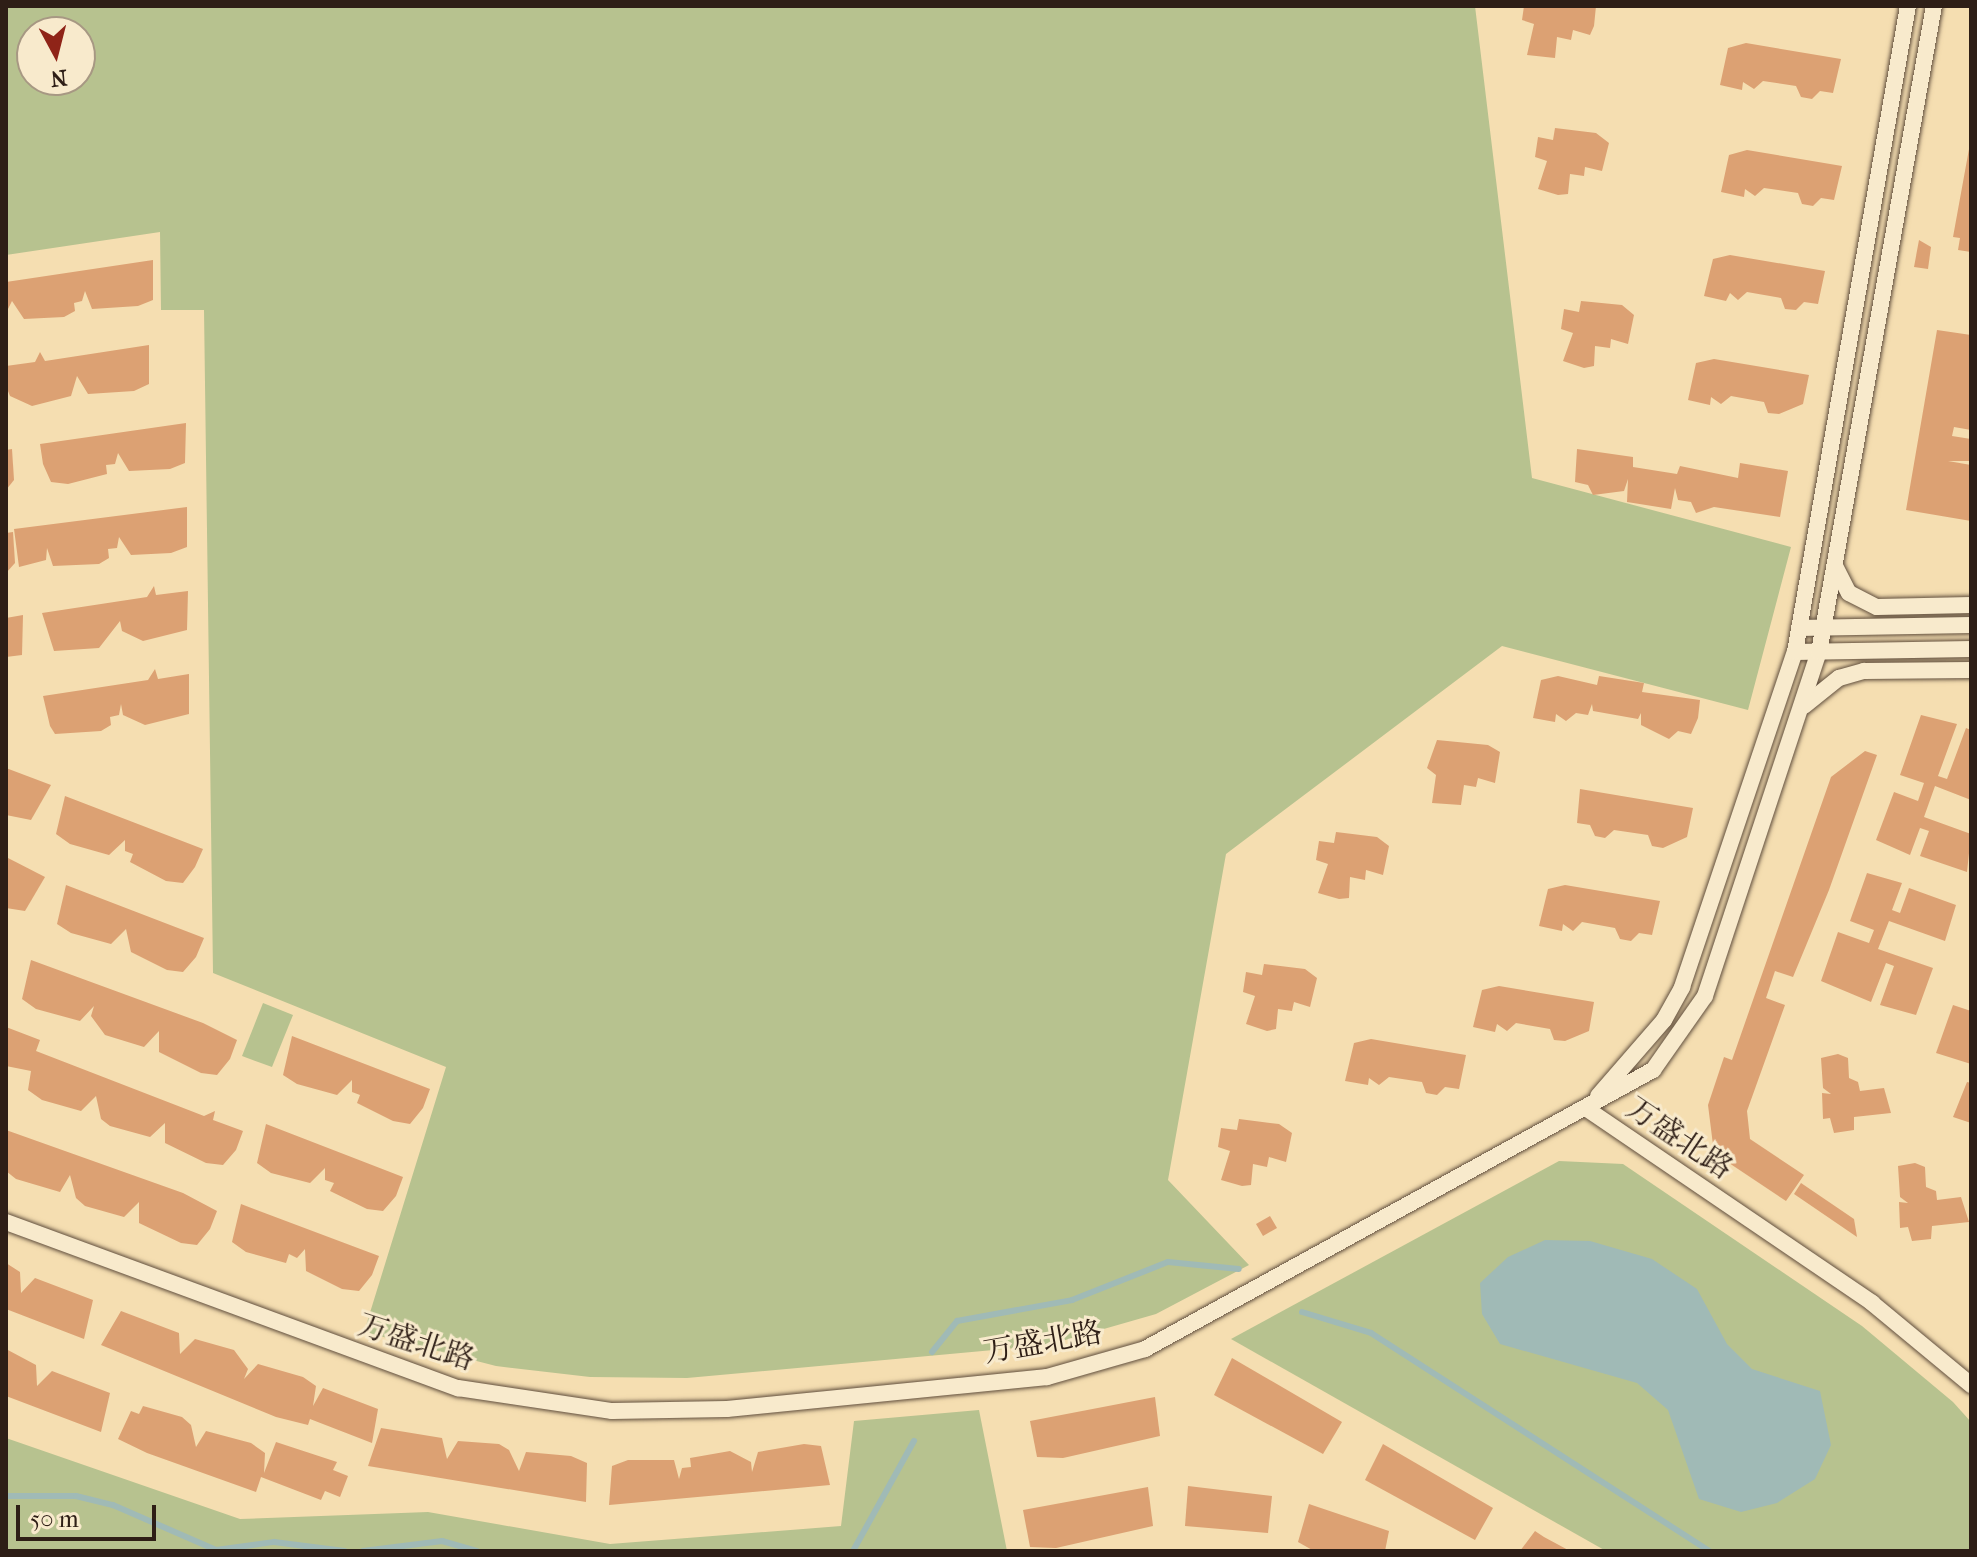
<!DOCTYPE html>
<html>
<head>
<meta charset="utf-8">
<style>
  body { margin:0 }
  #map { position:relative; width:1977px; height:1557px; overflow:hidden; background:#f5deb1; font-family:"IM FELL French Canon","Noto Serif SC",serif }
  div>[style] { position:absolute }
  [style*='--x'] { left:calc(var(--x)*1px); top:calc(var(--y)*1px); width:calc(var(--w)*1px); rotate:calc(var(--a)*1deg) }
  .green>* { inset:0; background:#b7c28f }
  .water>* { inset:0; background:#a0bab6 }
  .stream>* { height:6px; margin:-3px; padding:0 3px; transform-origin:3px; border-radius:3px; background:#a0bab6 }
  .building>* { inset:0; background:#dca173 }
  .roads { filter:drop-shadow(0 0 2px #604e3d) drop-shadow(0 0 2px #604e3d) }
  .street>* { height:16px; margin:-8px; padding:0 8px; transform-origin:8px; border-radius:8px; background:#f8eacc }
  span { translate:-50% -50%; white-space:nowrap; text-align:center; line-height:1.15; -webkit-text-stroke:6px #f8eacc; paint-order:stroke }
  .street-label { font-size:30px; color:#2e1e16 }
  .frame { position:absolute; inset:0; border:8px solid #2e1e16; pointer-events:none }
  .north { position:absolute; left:16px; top:16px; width:80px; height:80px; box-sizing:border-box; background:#f8eacc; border:2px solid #a79883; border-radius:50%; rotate:173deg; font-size:22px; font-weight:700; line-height:32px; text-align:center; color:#2e1e16 }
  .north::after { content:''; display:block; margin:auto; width:28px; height:36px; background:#8f2418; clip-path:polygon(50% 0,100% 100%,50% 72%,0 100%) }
  .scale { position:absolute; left:16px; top:1505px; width:140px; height:36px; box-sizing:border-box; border:4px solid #2e1e16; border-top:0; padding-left:10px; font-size:24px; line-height:28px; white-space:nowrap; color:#2e1e16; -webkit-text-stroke:6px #f8eacc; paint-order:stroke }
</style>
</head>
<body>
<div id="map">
  <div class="green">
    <i style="clip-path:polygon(evenodd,6px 6px,1475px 6px,1532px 478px,1791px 547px,1748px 710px,1502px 646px,1226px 854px,1168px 1180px,1249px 1265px,1156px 1314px,1048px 1345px,687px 1378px,590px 1377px,496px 1366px,364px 1332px,446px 1067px,213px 973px,204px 310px,161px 310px,160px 232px,6px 255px,6px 6px,32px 32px,80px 32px,80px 80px,32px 80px,32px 32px)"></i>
    <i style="clip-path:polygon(263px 1003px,293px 1015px,272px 1067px,242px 1056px)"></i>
    <i style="clip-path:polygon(1559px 1161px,1623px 1164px,1862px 1326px,1953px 1402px,1971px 1422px,1971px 1551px,1606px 1551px,1231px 1339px)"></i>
    <i style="clip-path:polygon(979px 1410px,1007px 1551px,6px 1551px,6px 1438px,240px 1519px,428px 1512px,610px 1544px,841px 1526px,854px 1421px)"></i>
  </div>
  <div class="water">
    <i style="clip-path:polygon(1545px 1240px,1590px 1241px,1652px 1259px,1697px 1289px,1727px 1344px,1752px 1369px,1820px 1391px,1831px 1445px,1815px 1479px,1777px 1503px,1741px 1512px,1699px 1499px,1668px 1410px,1637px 1383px,1500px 1344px,1482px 1314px,1480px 1283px,1508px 1257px)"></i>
  </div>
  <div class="stream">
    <i style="--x:1302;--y:1312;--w:72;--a:16.9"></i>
    <i style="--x:1371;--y:1333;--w:402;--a:32.8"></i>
    <i style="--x:932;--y:1352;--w:40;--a:-51"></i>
    <i style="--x:957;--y:1321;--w:117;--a:-10.3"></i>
    <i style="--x:1072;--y:1300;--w:103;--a:-21.6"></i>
    <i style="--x:1168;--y:1262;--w:71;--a:5.6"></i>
    <i style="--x:6;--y:1496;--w:70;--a:0"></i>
    <i style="--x:76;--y:1496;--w:38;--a:14"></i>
    <i style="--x:113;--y:1505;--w:112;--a:23.6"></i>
    <i style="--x:216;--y:1550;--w:59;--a:-7.9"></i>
    <i style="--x:274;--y:1542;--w:71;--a:7.3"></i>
    <i style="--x:363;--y:1551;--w:80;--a:-7.2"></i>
    <i style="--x:442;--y:1541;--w:36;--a:16"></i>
    <i style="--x:853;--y:1551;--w:126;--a:-61"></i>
  </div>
  <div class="building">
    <i style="clip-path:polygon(1524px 6px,1596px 6px,1594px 26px,1590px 35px,1573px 30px,1571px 40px,1557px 37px,1555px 58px,1527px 55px,1534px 24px,1522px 20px)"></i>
    <i style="clip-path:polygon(1746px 43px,1841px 59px,1833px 93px,1820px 91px,1812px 99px,1801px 97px,1796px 86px,1763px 81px,1754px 89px,1743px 82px,1742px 90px,1720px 85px,1728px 48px)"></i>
    <i style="clip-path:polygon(1555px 128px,1596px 133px,1609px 143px,1602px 171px,1585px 167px,1584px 176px,1570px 174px,1568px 194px,1558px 195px,1538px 189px,1547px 161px,1535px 157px,1538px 137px,1553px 140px)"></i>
    <i style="clip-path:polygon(1971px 138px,1971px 252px,1958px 250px,1960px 238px,1953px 237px)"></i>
    <i style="clip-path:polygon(1747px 150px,1842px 166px,1834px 200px,1821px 198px,1813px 206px,1802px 204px,1798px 193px,1764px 188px,1755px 196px,1745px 189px,1744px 197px,1721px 192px,1729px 155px)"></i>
    <i style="clip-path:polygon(1919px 240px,1931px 247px,1928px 269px,1914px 267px)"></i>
    <i style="clip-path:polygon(1730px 255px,1825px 271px,1818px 304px,1804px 302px,1796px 310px,1785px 309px,1781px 298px,1747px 292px,1738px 300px,1730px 293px,1726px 301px,1704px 296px,1713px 259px)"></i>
    <i style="clip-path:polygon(153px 260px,153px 300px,138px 306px,92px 309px,85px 291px,82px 301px,74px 303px,75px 311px,64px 317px,24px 319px,12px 301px,6px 313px,6px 282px)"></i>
    <i style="clip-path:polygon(1581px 301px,1622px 305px,1634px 315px,1628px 344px,1611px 339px,1610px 348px,1595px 346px,1594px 366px,1584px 368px,1563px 361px,1573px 333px,1561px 329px,1564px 309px,1579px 312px)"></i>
    <i style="clip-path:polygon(1937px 330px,1971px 335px,1971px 430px,1954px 427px,1952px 436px,1971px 439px,1970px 461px,1948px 461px,1971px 465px,1971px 521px,1906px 510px)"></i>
    <i style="clip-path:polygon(149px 345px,149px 384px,134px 391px,88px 394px,77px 376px,71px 396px,32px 406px,10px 396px,6px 386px,6px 366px,35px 362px,40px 352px,45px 361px)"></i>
    <i style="clip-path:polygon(1714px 359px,1809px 375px,1803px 404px,1779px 414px,1768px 413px,1764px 402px,1731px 396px,1721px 404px,1711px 397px,1710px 405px,1688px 400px,1696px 363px)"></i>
    <i style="clip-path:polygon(186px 423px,185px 463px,170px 469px,129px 471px,118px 453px,115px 464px,106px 465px,107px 474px,68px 484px,51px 482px,43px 464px,40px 444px)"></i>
    <i style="clip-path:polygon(12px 449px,14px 480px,6px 490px,6px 450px)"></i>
    <i style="clip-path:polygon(1577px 449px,1633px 457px,1633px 467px,1677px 474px,1680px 466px,1738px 478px,1740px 463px,1788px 471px,1780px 517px,1714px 507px,1696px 513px,1691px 502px,1678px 500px,1675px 488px,1671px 509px,1627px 502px,1628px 479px,1624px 491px,1593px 495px,1588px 485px,1575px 482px)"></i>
    <i style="clip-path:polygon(187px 507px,187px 547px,171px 553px,131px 555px,119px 537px,117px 548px,108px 549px,109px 558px,99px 564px,53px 566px,47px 548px,46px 560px,19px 567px,14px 529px)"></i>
    <i style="clip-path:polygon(13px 532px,15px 563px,6px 573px,6px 533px)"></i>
    <i style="clip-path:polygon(154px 586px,156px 595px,188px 591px,187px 630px,143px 641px,122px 631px,120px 621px,99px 648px,54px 651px,42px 613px,147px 597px)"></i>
    <i style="clip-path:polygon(23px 615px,22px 655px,6px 657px,6px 618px)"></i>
    <i style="clip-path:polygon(155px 669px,158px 679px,189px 674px,189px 714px,145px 725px,123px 715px,121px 704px,119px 715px,110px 717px,111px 725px,101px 731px,55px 734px,50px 726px,43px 696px,148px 680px)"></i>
    <i style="clip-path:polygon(1558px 676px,1597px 685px,1599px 676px,1644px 683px,1642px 692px,1700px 700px,1698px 718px,1691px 734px,1678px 731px,1669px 739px,1641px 725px,1641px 713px,1638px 719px,1593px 711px,1592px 704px,1588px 715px,1576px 713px,1566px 721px,1556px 714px,1555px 722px,1533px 718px,1541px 680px)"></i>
    <i style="clip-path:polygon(1921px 715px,1957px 724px,1938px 776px,1947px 779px,1966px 728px,1971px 730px,1971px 800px,1935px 786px,1924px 817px,1971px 834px,1967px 872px,1920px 856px,1929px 831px,1920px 828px,1910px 855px,1876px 840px,1894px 792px,1918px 801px,1924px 783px,1900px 775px)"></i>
    <i style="clip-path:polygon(1437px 740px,1488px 745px,1500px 752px,1495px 783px,1478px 778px,1476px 787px,1464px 785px,1461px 805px,1432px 803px,1436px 775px,1427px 768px)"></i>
    <i style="clip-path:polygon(1865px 751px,1877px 755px,1829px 890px,1793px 977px,1775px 971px,1766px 998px,1785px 1005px,1747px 1111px,1750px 1139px,1804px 1175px,1786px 1201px,1714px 1153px,1708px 1105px,1724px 1057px,1732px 1060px,1831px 777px)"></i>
    <i style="clip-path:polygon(6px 768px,51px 785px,31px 820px,6px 815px)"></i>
    <i style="clip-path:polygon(1580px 789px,1693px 808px,1687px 837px,1663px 848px,1652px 846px,1648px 835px,1614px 830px,1605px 838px,1595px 836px,1590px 825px,1577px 823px)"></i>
    <i style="clip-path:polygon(65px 796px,203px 849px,195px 867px,183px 883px,166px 881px,130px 862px,133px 854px,125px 851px,125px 840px,109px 855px,70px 844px,56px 834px)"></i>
    <i style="clip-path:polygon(1336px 832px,1377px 837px,1389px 846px,1383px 875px,1366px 870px,1365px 880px,1350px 877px,1349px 898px,1339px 899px,1318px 893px,1328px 864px,1316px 860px,1319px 841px,1334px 843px)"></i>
    <i style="clip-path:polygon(8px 858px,45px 877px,25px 911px,6px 908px)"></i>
    <i style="clip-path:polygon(1867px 873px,1902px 883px,1892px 910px,1900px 913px,1909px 888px,1956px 905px,1945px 941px,1889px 921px,1878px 949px,1933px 968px,1916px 1015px,1880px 1005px,1894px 966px,1886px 963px,1871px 1002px,1821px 981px,1838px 932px,1869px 943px,1874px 930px,1850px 921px)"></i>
    <i style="clip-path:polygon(66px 885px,204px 938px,196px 957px,183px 972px,167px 970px,131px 952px,126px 929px,111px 944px,71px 933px,57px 924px)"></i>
    <i style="clip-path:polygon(1565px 885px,1660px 901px,1652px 935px,1639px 933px,1631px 941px,1620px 939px,1615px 928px,1582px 922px,1573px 931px,1563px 924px,1562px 931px,1539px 926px,1548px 889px)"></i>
    <i style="clip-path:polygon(31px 960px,203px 1023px,237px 1040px,230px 1059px,217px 1075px,201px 1073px,159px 1052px,159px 1031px,144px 1047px,105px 1035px,91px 1016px,94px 1006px,80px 1021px,36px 1009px,22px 999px)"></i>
    <i style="clip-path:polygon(1264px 964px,1305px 969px,1317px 978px,1310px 1007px,1294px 1002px,1292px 1011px,1278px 1009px,1276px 1029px,1267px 1031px,1246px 1024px,1255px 996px,1243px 992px,1246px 972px,1262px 975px)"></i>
    <i style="clip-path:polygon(1499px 986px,1594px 1002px,1589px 1031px,1565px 1041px,1554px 1040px,1550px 1029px,1516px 1023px,1507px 1031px,1497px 1024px,1495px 1032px,1473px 1027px,1482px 990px)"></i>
    <i style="clip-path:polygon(1953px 1005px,1971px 1011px,1971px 1064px,1936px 1053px)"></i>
    <i style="clip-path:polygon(6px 1027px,40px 1040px,36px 1051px,204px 1116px,215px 1111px,213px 1120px,243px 1131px,236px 1150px,223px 1165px,206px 1163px,165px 1143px,165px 1123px,150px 1137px,110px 1126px,101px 1119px,96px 1096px,81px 1111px,42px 1100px,28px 1090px,31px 1071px,6px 1066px)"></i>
    <i style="clip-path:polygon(292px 1036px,430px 1089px,423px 1108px,410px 1124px,393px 1121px,357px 1103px,360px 1095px,352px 1092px,352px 1080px,337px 1095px,297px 1084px,283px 1075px)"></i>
    <i style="clip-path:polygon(1371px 1039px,1466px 1055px,1459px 1089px,1445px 1087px,1437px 1095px,1426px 1093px,1422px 1082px,1389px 1077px,1379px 1085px,1369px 1078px,1368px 1085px,1345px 1081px,1354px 1043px)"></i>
    <i style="clip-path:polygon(1838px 1054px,1848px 1058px,1849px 1078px,1858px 1082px,1860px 1091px,1884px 1088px,1891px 1113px,1854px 1117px,1854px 1130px,1834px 1133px,1830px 1118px,1823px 1119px,1822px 1093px,1831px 1094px,1823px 1088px,1821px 1058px)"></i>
    <i style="clip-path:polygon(1967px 1082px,1971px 1083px,1971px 1123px,1953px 1117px)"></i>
    <i style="clip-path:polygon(1239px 1119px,1279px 1124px,1292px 1133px,1286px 1162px,1269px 1157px,1267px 1167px,1253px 1164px,1251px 1185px,1242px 1186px,1221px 1180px,1230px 1151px,1218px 1147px,1221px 1128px,1237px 1130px)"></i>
    <i style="clip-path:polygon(266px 1124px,403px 1177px,396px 1196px,383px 1211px,367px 1209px,330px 1191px,334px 1183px,325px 1180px,325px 1168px,310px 1183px,271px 1173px,257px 1163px)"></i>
    <i style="clip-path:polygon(6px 1130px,183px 1193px,217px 1211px,210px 1229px,197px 1245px,181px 1243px,139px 1223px,139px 1202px,124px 1217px,85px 1206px,76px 1198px,70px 1175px,60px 1192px,16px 1179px,6px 1171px)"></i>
    <i style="clip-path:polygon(1915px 1163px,1925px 1167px,1926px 1187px,1936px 1191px,1937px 1200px,1961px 1197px,1969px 1222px,1932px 1226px,1931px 1239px,1912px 1241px,1908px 1227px,1900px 1228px,1899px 1202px,1908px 1203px,1900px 1197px,1898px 1166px)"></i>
    <i style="clip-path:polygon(1801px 1183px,1854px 1219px,1857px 1237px,1794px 1194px)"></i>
    <i style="clip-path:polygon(241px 1204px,379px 1256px,372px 1275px,359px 1291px,342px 1289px,306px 1271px,305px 1249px,297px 1258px,289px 1254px,286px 1263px,246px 1252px,232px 1242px)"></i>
    <i style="clip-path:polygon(1270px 1216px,1277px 1228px,1263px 1236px,1256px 1224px)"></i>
    <i style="clip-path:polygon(6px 1263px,20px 1272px,21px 1293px,35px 1278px,93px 1300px,84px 1339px,6px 1309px)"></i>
    <i style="clip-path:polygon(121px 1311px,179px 1333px,180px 1354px,195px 1339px,234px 1350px,248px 1369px,244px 1379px,258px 1364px,303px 1377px,316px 1386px,313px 1406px,323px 1388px,378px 1409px,372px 1443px,310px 1419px,308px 1425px,276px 1417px,101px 1345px)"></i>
    <i style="clip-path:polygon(6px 1349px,36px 1365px,37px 1386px,52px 1371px,110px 1393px,101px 1432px,6px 1396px)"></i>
    <i style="clip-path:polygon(1232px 1358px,1342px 1422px,1323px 1454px,1214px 1395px)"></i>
    <i style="clip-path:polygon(1155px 1397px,1160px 1436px,1063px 1458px,1037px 1457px,1030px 1421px)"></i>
    <i style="clip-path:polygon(143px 1406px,182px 1417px,191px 1425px,196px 1447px,206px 1431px,251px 1443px,265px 1453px,264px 1473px,276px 1442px,337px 1462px,333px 1470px,348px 1476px,340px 1497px,325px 1491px,321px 1500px,261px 1477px,256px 1492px,147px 1453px,118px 1439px,131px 1411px,139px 1414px)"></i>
    <i style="clip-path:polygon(381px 1428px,442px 1438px,447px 1459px,458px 1441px,499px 1444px,509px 1450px,519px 1471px,526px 1452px,571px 1456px,587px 1463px,586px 1502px,368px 1466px)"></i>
    <i style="clip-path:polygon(804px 1444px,821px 1446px,830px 1485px,609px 1505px,612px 1466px,628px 1460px,674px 1460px,679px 1479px,682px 1468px,691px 1467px,690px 1458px,730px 1451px,751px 1462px,752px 1472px,758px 1452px)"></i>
    <i style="clip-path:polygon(1383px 1444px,1493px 1508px,1475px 1540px,1365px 1480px)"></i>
    <i style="clip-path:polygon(1188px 1486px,1272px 1496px,1268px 1533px,1185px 1526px)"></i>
    <i style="clip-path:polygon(1148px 1487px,1153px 1526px,1056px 1548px,1030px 1547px,1023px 1510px)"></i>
    <i style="clip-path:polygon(1309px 1504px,1389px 1531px,1385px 1551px,1314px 1551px,1298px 1542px)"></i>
    <i style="clip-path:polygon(1535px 1531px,1544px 1537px,1570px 1551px,1520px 1551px)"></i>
  </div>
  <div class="roads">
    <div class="street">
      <i style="--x:1836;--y:568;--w:28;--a:63"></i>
      <i style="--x:1849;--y:593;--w:31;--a:27"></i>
      <i style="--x:1877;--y:607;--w:94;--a:-1.2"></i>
      <i style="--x:1799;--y:628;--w:172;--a:-1"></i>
      <i style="--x:1795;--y:652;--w:176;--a:-1"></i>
      <i style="--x:1804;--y:706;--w:45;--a:-38.7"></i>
      <i style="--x:1839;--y:678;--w:26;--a:-16"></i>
      <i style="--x:1864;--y:671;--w:107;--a:-0.5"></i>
      <i style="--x:1598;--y:1096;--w:101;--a:-49"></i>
      <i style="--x:1664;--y:1020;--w:38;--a:-61"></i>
      <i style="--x:1682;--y:987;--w:354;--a:-71.4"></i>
      <i style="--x:1795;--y:652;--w:656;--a:-80.08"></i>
      <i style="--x:1587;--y:1109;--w:345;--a:34.2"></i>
      <i style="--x:1872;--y:1303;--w:129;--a:39.6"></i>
      <i style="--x:6;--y:1222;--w:482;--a:20.2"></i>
      <i style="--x:458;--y:1388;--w:156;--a:8.5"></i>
      <i style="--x:612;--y:1411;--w:115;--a:-1"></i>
      <i style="--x:727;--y:1409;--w:322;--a:-5.7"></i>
      <i style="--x:1047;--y:1377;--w:102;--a:-15.9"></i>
      <i style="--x:1145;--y:1349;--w:580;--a:-28.78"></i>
      <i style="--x:1653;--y:1070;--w:90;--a:-54.9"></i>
      <i style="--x:1705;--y:996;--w:362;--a:-71.7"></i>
      <i style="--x:1819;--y:652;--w:656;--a:-79.91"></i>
    </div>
  </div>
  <div class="street-label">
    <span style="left:1679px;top:1139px;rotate:34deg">万盛北路</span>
    <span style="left:416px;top:1343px;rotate:18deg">万盛北路</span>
    <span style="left:1043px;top:1343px;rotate:-10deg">万盛北路</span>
  </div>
  <div class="frame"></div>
  <div class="north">N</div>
  <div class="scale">50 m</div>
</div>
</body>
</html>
